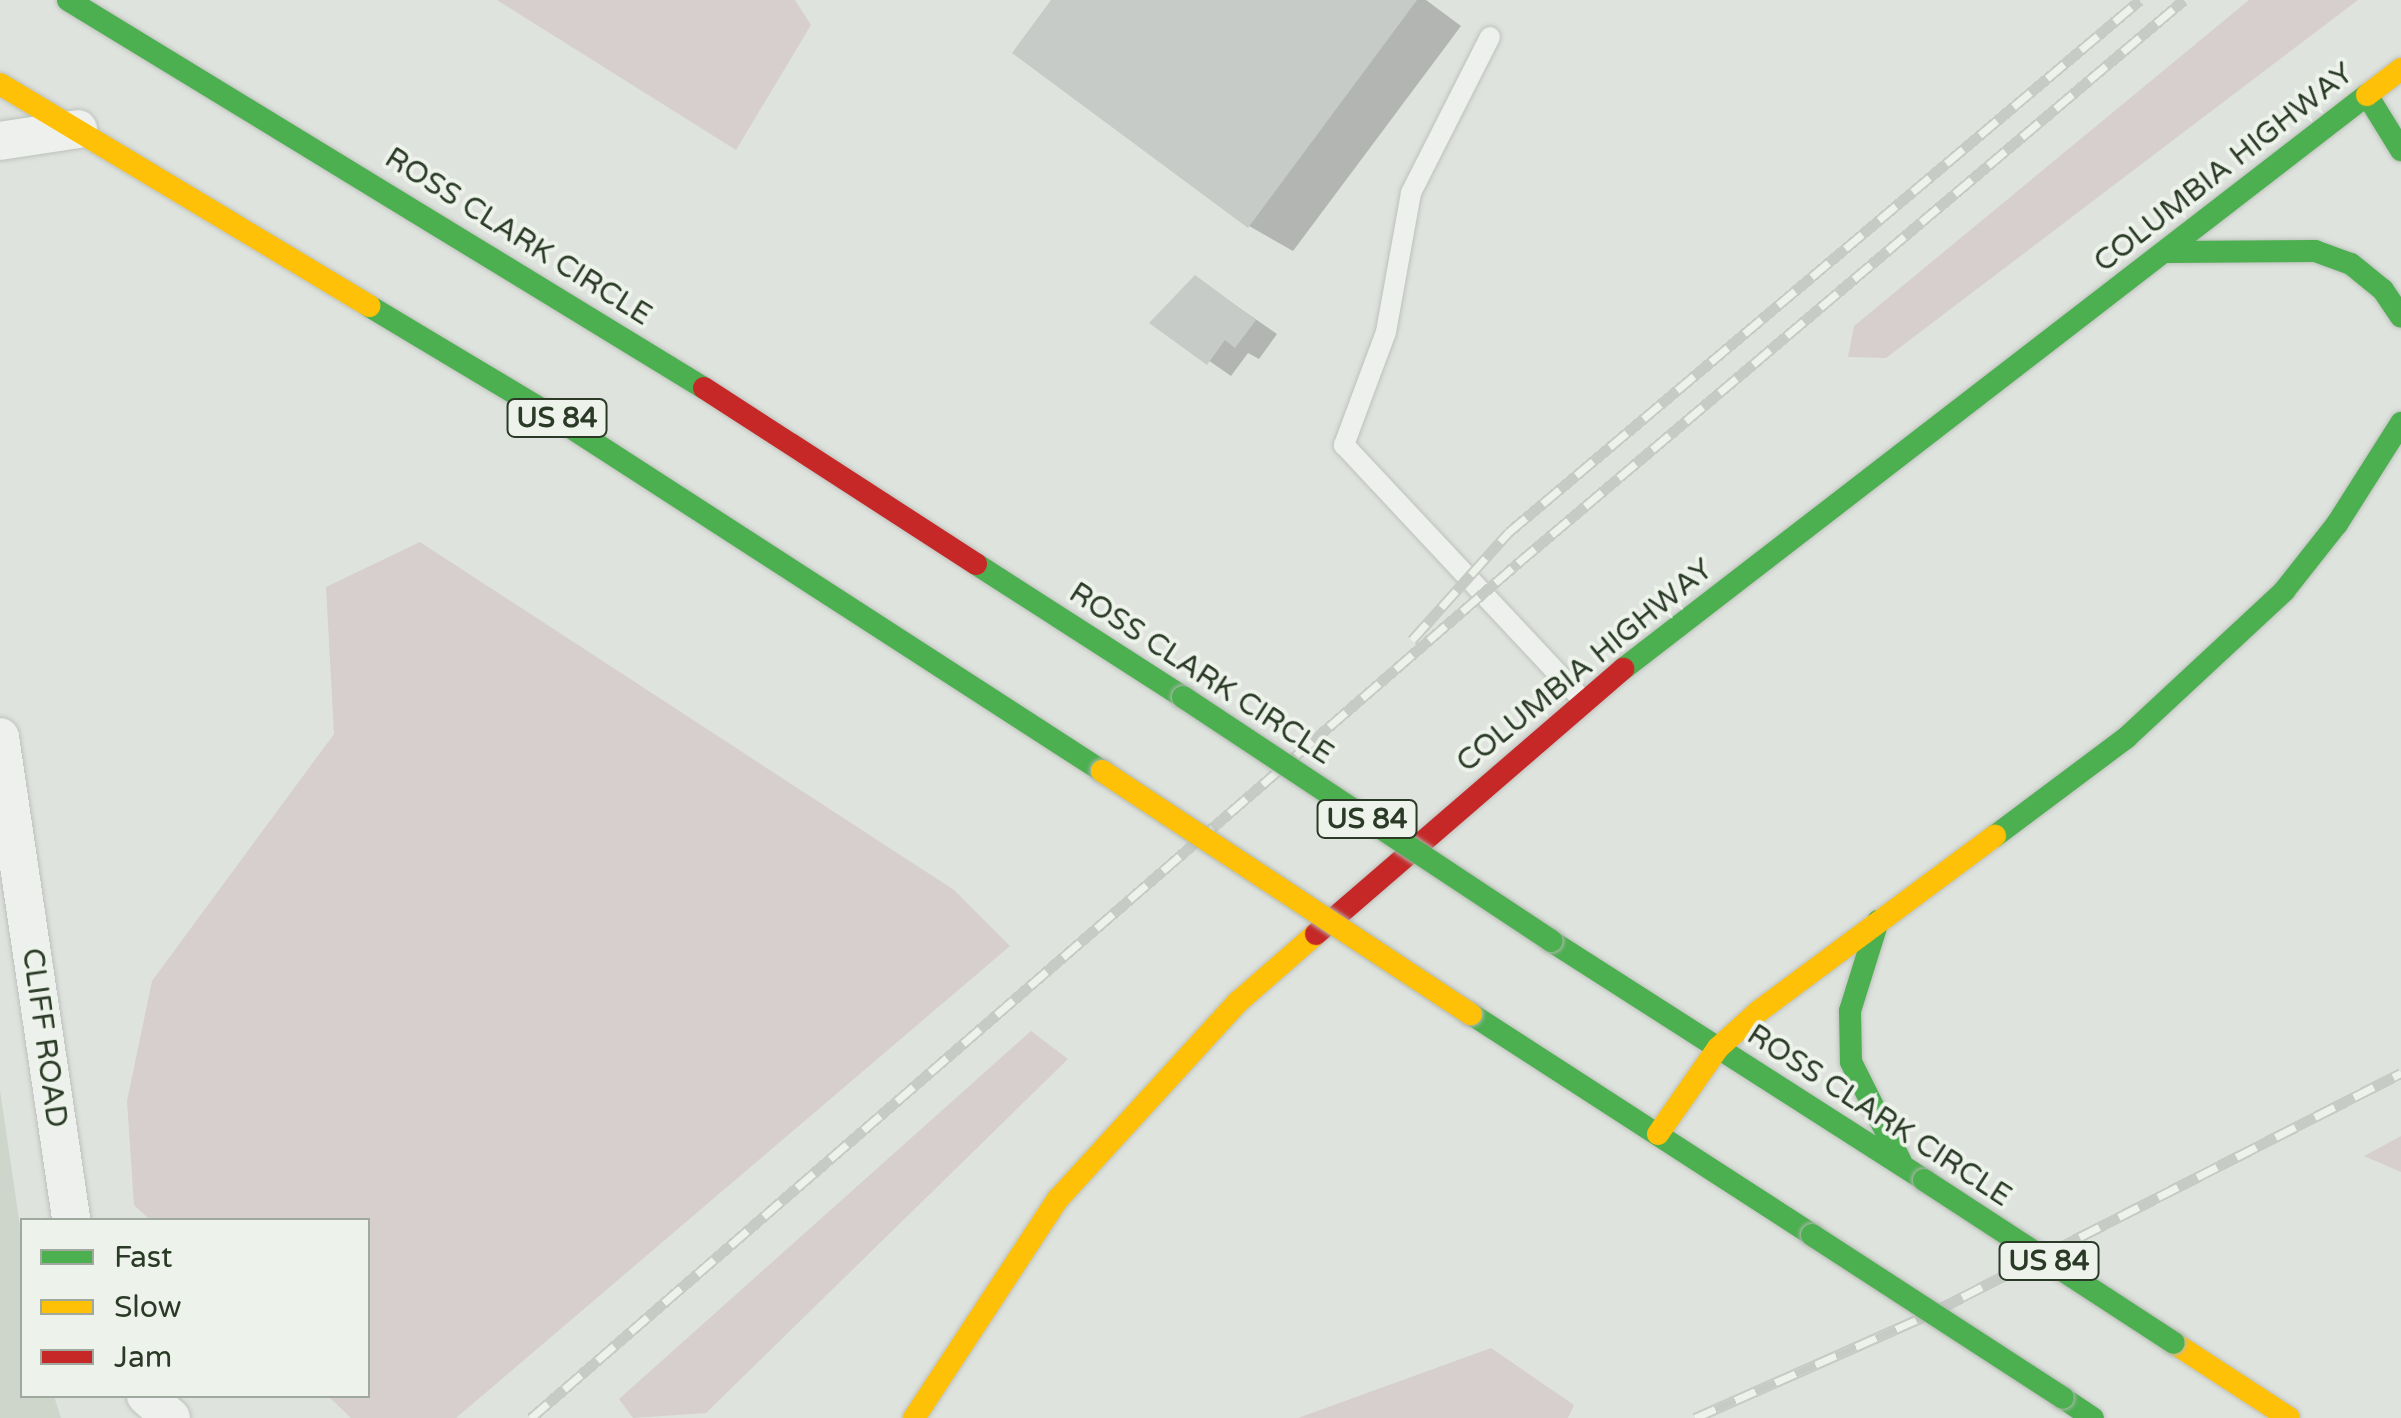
<!DOCTYPE html>
<html>
<head>
<meta charset="utf-8">
<style>
  body { margin:0 }
  #map { position:relative; width:2401px; height:1418px; overflow:hidden; background:#dfe3de; font-family:"Varela Round",sans-serif }
  div>[style] { position:absolute }
  [style*='--x'] { left:calc(var(--x)*1px); top:calc(var(--y)*1px); width:calc(var(--w)*1px); rotate:calc(var(--a)*1deg) }
  .built>* { inset:0; background:#ced6cc }
  .green>* { inset:0; background:#d6cfcd }
  .shadow>* { inset:0; background:#0003 }
  .building>* { inset:0; background:#c7cbc7 }
  .roads { filter:drop-shadow(0 0 2px #bdc1bc) drop-shadow(0 0 2px #bdc1bc) }
  .lane>* { height:20px; margin:-10px; padding:0 10px; transform-origin:10px; border-radius:10px; background:#edf0ed }
  .street>* { height:38px; margin:-19px; padding:0 19px; transform-origin:19px; border-radius:19px; background:#edf0ed }
  .fast>* { height:22px; margin:-11px; padding:0 11px; transform-origin:11px; border-radius:11px; background:#4caf50 }
  .slow>* { height:22px; margin:-11px; padding:0 11px; transform-origin:11px; border-radius:11px; background:#ffc107 }
  .jam>* { height:22px; margin:-11px; padding:0 11px; transform-origin:11px; border-radius:11px; background:#c62828 }
  .rail>* { height:11px; margin-top:-5.5px; transform-origin:0; background:repeating-linear-gradient(90deg,#edf3eb 0 22px,#c7cbc6 0 44px); box-sizing:border-box; border-block:2px solid #c7cbc6 }
  .bridges { filter:drop-shadow(0 0 2px #b2b8b1) drop-shadow(0 0 2px #b2b8b1) }
  .fast-bridge>* { height:22px; margin:-11px; padding:0 11px; transform-origin:11px; border-radius:11px; background:#4caf50 }
  .slow-bridge>* { height:22px; margin:-11px; padding:0 11px; transform-origin:11px; border-radius:11px; background:#ffc107 }
  span { translate:-50% -50%; white-space:nowrap; text-align:center; line-height:1.15; -webkit-text-stroke:8px #edf3eb; paint-order:stroke }
  .shield-label span { padding:2px 8px; background:#edf3eb; border:2px solid; border-radius:8px; -webkit-text-stroke-width:0 }
  .shield-label { font-size:28px; color:#2b3a27; font-weight:700 }
  .street-label { font-size:30px; color:#2b3a27 }
  .legend { position:absolute; left:20px; top:1218px; width:350px; height:180px; box-sizing:border-box; background:#edf3eb; border:2px solid #9fa99d; margin:0; padding:12px 18px; list-style:none; font-size:30px; color:#2b3a27 }
  .legend li { display:flex; align-items:center; gap:20px; height:50px }
  .legend b { width:50px; border:2px solid #9fa99d }
</style>
</head>
<body>
<div id="map">
  <div class="built">
    <i style="clip-path:polygon(0 1090px,22px 1240px,22px 1396px,54px 1396px,61px 1418px,0 1418px)"></i>
  </div>
  <div class="green">
    <i style="clip-path:polygon(497px 0,795px 0,811px 25px,736px 150px)"></i>
    <i style="clip-path:polygon(2249px 0,2358px 0,1886px 358px,1848px 357px,1854px 326px)"></i>
    <i style="clip-path:polygon(420px 542px,954px 890px,1010px 946px,456px 1418px,351px 1418px,328px 1396px,368px 1396px,368px 1220px,150px 1220px,134px 1205px,127px 1101px,152px 981px,334px 734px,326px 587px)"></i>
    <i style="clip-path:polygon(1031px 1031px,1068px 1059px,706px 1413px,633px 1418px,619px 1399px)"></i>
    <i style="clip-path:polygon(2401px 1136px,2401px 1172px,2364px 1156px)"></i>
    <i style="clip-path:polygon(1491px 1348px,1574px 1405px,1568px 1418px,1298px 1418px)"></i>
  </div>
  <div class="shadow">
    <i style="clip-path:polygon(1054px 0,1426px 0,1461px 26px,1293px 251px,1249px 226px)"></i>
    <i style="clip-path:polygon(1196px 278px,1277px 334px,1259px 359px,1248px 353px,1231px 376px,1153px 322px)"></i>
  </div>
  <div class="building">
    <i style="clip-path:polygon(1051px 0,1417px 0,1248px 228px,1012px 53px)"></i>
    <i style="clip-path:polygon(1195px 275px,1256px 320px,1235px 348px,1225px 340px,1207px 365px,1149px 323px)"></i>
  </div>
  <div class="roads">
    <div class="lane">
      <i style="--x:1490;--y:37;--w:175;--a:116.9"></i>
      <i style="--x:1411;--y:193;--w:141;--a:100.2"></i>
      <i style="--x:1386;--y:332;--w:121;--a:110.4"></i>
      <i style="--x:1344;--y:445;--w:348;--a:46.9"></i>
    </div>
    <div class="street">
      <i style="--x:0;--y:141;--w:79;--a:-8.7"></i>
      <i style="--x:0;--y:737;--w:488;--a:81.6"></i>
      <i style="--x:146;--y:1396;--w:33;--a:41"></i>
    </div>
    <div class="fast">
      <i style="--x:68;--y:0;--w:745;--a:31.39"></i>
      <i style="--x:2367;--y:95;--w:65;--a:58.3"></i>
      <i style="--x:2166;--y:252;--w:149;--a:-0.4"></i>
      <i style="--x:2315;--y:251;--w:38;--a:20"></i>
      <i style="--x:2351;--y:264;--w:41;--a:39.1"></i>
      <i style="--x:2383;--y:290;--w:32;--a:56"></i>
      <i style="--x:369;--y:306;--w:218;--a:30.9"></i>
      <i style="--x:556;--y:418;--w:650;--a:32.88"></i>
      <i style="--x:976;--y:564;--w:246;--a:32.7"></i>
      <i style="--x:1623;--y:669;--w:940;--a:-37.65"></i>
      <i style="--x:1995;--y:836;--w:164;--a:-36.8"></i>
      <i style="--x:2126;--y:738;--w:216;--a:-42.9"></i>
      <i style="--x:2284;--y:591;--w:85;--a:-51.7"></i>
      <i style="--x:2337;--y:524;--w:120;--a:-57.6"></i>
      <i style="--x:1878;--y:921;--w:94;--a:107.3"></i>
      <i style="--x:1850;--y:1011;--w:51;--a:88.9"></i>
      <i style="--x:1851;--y:1062;--w:112;--a:63.4"></i>
      <i style="--x:1551;--y:941;--w:443;--a:32.6"></i>
      <i style="--x:1471;--y:1014;--w:406;--a:32.9"></i>
      <i style="--x:2063;--y:1398;--w:36;--a:34"></i>
    </div>
    <div class="slow">
      <i style="--x:0;--y:84;--w:431;--a:31"></i>
      <i style="--x:2367;--y:95;--w:43;--a:-37.4"></i>
      <i style="--x:1658;--y:1134;--w:105;--a:-55.1"></i>
      <i style="--x:1718;--y:1048;--w:55;--a:-42.1"></i>
      <i style="--x:1759;--y:1011;--w:294;--a:-36.6"></i>
      <i style="--x:2174;--y:1343;--w:137;--a:33.1"></i>
      <i style="--x:914;--y:1418;--w:262;--a:-56.7"></i>
      <i style="--x:1058;--y:1199;--w:267;--a:-47.6"></i>
      <i style="--x:1238;--y:1002;--w:103;--a:-41.1"></i>
    </div>
    <div class="jam">
      <i style="--x:704;--y:388;--w:324;--a:32.9"></i>
      <i style="--x:1316;--y:934;--w:406;--a:-40.8"></i>
    </div>
  </div>
  <div class="rail">
    <i style="--x:1412;--y:640;--w:145;--a:-48.1"></i>
    <i style="--x:1509;--y:532;--w:825;--a:-40.13"></i>
    <i style="--x:531;--y:1418;--w:1306;--a:-40.9"></i>
    <i style="--x:1518;--y:563;--w:872;--a:-40.21"></i>
    <i style="--x:1695;--y:1418;--w:249;--a:-23.9"></i>
    <i style="--x:1923;--y:1317;--w:537;--a:-27.04"></i>
  </div>
  <div class="bridges">
    <div class="fast-bridge">
      <i style="--x:1183;--y:697;--w:442;--a:33.5"></i>
      <i style="--x:1924;--y:1180;--w:298;--a:33.1"></i>
      <i style="--x:1812;--y:1235;--w:299;--a:33"></i>
    </div>
    <div class="slow-bridge">
      <i style="--x:1102;--y:771;--w:442;--a:33.4"></i>
    </div>
  </div>
  <div class="shield-label">
    <span style="left:557px;top:418px">US 84</span>
    <span style="left:1367px;top:819px">US 84</span>
    <span style="left:2049px;top:1261px">US 84</span>
  </div>
  <div class="street-label">
    <span style="left:2224px;top:168px;rotate:-38deg">COLUMBIA HIGHWAY</span>
    <span style="left:518px;top:237px;rotate:32deg">ROSS CLARK CIRCLE</span>
    <span style="left:1585px;top:666px;rotate:-39deg">COLUMBIA HIGHWAY</span>
    <span style="left:1201px;top:674px;rotate:33deg">ROSS CLARK CIRCLE</span>
    <span style="left:44px;top:1038px;rotate:82deg">CLIFF ROAD</span>
    <span style="left:1879px;top:1116px;rotate:33deg">ROSS CLARK CIRCLE</span>
  </div>
  <ul class="legend">
  <li><b style="height:12px;background:#4caf50"></b>Fast</li>
  <li><b style="height:12px;background:#ffc107"></b>Slow</li>
  <li><b style="height:12px;background:#c62828"></b>Jam</li>
  </ul>
</div>
</body>
</html>
